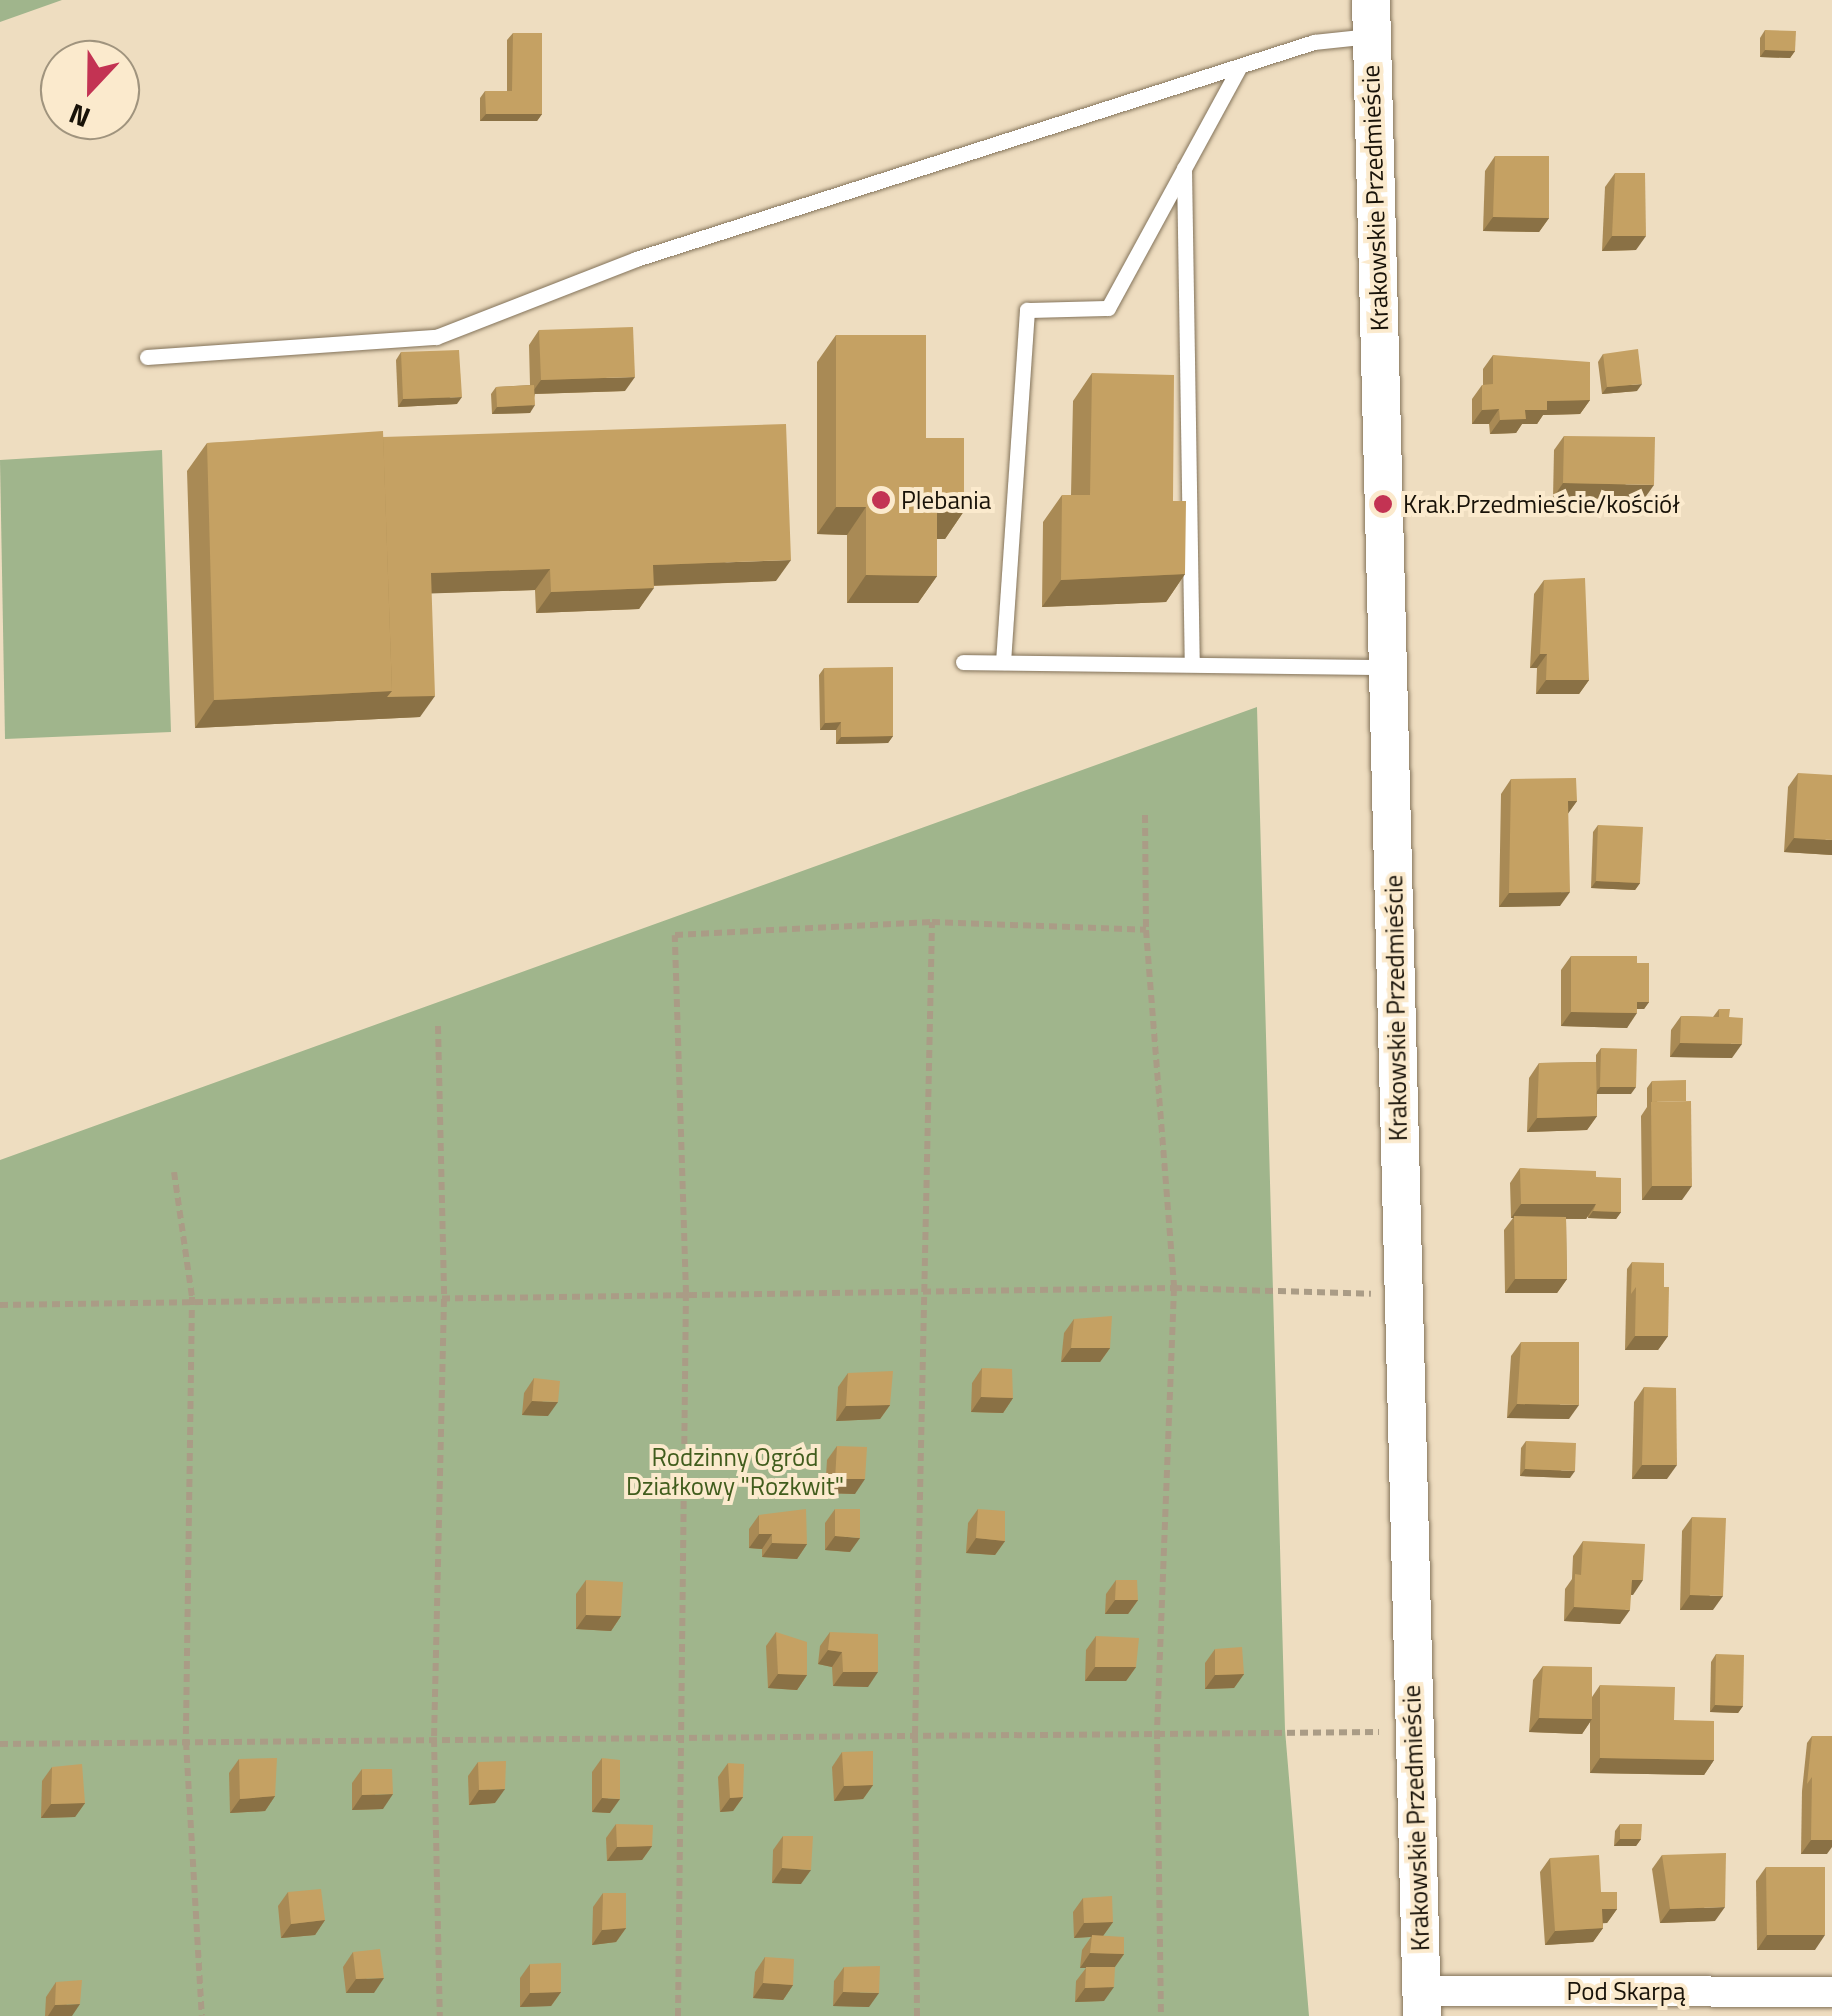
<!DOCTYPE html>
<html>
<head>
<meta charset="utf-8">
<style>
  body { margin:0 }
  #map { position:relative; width:1832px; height:2016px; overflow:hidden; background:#eeddc0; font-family:"Titillium Web",sans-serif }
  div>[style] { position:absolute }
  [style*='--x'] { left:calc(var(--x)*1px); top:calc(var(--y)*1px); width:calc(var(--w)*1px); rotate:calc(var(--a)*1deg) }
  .green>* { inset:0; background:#a0b58c }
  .path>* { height:6px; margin-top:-3px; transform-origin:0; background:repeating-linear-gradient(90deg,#aa9c86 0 8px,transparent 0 13px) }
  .roads { filter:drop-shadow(0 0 2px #83735a) drop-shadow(0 0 2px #83735a) }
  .service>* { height:15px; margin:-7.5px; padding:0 7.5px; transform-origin:7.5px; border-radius:7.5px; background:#fff }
  .minor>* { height:30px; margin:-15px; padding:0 15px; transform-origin:15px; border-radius:15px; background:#fff }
  .tertiary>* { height:38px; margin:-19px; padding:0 19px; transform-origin:19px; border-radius:19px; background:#fff }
  .wall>* { inset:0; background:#a98a55 }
  .shaded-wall>* { inset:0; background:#8a7145 }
  .building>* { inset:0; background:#c5a163 }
  .dots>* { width:28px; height:28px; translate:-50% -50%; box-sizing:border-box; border:5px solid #fbeacd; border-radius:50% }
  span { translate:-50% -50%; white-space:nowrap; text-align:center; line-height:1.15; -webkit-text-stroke:8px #fbeacd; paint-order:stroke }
  .street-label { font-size:25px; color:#181208 }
  .poi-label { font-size:25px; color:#181208 }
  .left { translate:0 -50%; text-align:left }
  .park-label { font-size:25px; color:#415d1d }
  .north { position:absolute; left:40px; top:40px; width:100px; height:100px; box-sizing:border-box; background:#fbeacd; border:2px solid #a0947e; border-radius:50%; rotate:202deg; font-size:28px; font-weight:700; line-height:40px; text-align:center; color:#181208 }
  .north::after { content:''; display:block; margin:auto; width:35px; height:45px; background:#c33353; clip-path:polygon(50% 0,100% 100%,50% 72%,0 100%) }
</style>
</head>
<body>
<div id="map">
  <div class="green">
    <i style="clip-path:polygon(0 0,62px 0,0 22px)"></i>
    <i style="clip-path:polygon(162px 450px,171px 732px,5px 739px,0 460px)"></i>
    <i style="clip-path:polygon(1257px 707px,1285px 1730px,1309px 2016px,0 2016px,0 1160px)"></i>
  </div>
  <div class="path">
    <i style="--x:1145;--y:815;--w:115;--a:89.5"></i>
    <i style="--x:1146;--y:930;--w:359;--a:85.5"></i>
    <i style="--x:1174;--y:1288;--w:443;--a:92.2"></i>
    <i style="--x:1157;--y:1731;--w:285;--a:89.2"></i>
    <i style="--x:438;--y:1026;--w:273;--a:88.7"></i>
    <i style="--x:444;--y:1299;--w:440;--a:91.3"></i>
    <i style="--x:434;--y:1739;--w:277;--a:88.8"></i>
    <i style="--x:174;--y:1172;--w:126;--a:81.8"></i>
    <i style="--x:192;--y:1297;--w:445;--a:90.8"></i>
    <i style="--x:186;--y:1742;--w:274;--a:86.7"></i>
    <i style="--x:0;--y:1305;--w:1174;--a:-0.83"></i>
    <i style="--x:1174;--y:1288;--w:197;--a:1.7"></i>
    <i style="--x:0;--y:1744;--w:1379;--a:-0.5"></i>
    <i style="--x:678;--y:2016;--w:723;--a:-89.37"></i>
    <i style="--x:686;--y:1293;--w:358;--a:-91.8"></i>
    <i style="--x:675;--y:935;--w:257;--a:-2.9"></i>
    <i style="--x:932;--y:922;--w:214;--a:2.1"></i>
    <i style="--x:917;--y:2016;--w:282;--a:-90.4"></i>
    <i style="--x:915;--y:1734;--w:812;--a:-88.8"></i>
  </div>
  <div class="roads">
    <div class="service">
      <i style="--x:1184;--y:168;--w:496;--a:89.1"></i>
      <i style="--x:147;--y:357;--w:290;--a:-4"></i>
      <i style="--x:436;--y:337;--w:215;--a:-21.3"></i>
      <i style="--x:636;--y:259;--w:712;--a:-17.75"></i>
      <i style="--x:1314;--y:42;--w:56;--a:-6.1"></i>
      <i style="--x:963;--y:662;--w:425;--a:0.7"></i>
      <i style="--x:1003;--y:662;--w:353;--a:-86.1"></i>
      <i style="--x:1027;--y:310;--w:81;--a:-1.4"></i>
      <i style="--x:1108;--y:308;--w:273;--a:-61.4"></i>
    </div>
    <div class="minor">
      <i style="--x:1421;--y:1991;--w:411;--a:0.1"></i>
    </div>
    <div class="tertiary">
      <i style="--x:1371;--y:0;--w:2017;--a:88.55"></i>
    </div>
  </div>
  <div class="wall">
    <i style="clip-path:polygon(1765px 30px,1795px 51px,1790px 58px,1760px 57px,1760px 38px)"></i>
    <i style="clip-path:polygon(513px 33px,542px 114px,537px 121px,480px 121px,480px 98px,485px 91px,507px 91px,507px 40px)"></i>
    <i style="clip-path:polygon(1495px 156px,1549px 218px,1539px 232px,1483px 231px,1485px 171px)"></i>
    <i style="clip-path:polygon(1615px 173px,1636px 250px,1602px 251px,1605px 187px)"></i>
    <i style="clip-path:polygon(539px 330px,625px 391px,535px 394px,530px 413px,492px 414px,491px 394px,496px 387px,530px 385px,529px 345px)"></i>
    <i style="clip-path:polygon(836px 335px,926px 438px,964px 511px,945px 539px,937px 539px,937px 576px,918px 603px,847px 603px,847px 535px,817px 534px,817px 362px)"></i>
    <i style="clip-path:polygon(401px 352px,457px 404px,398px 407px,396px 360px)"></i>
    <i style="clip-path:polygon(1603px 354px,1637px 391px,1602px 394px,1598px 362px)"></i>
    <i style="clip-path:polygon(1493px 355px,1590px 400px,1580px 414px,1543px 415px,1537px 424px,1522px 424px,1516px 433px,1490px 434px,1489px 424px,1472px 424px,1472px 399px,1482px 385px,1483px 385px,1483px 369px)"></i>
    <i style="clip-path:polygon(1092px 373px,1173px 501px,1185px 574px,1166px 602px,1042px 607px,1043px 522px,1062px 495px,1071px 495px,1073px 401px)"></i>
    <i style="clip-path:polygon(1564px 436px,1644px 499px,1553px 498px,1554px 450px)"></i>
    <i style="clip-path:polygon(383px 437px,776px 581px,654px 586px,639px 609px,536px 613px,535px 590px,431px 593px,420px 717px,195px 728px,187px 471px,207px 443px)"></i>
    <i style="clip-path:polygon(1544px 580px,1589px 680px,1579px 694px,1536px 694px,1537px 668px,1530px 668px,1534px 594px)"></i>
    <i style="clip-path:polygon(824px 668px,893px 736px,888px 743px,836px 744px,836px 730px,820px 730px,819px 675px)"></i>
    <i style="clip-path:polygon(1798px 773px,1832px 855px,1784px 852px,1788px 787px)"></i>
    <i style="clip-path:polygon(1511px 779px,1577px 801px,1568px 813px,1560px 906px,1499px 907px,1501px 794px)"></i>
    <i style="clip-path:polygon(1598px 825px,1640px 883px,1635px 890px,1591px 888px,1593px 832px)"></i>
    <i style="clip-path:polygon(1571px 956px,1637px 963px,1649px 1002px,1644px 1009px,1637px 1009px,1627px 1028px,1561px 1026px,1561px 970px)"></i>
    <i style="clip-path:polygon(1719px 1009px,1729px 1017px,1732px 1058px,1670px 1057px,1671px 1030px,1681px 1016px,1713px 1017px)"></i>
    <i style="clip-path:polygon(1601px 1048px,1631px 1094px,1597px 1094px,1597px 1116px,1587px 1130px,1527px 1132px,1529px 1078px,1539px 1063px,1596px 1062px,1596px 1055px)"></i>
    <i style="clip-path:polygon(1652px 1081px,1682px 1200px,1642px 1200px,1641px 1116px,1647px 1107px,1647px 1088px)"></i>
    <i style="clip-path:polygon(1520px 1168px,1596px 1177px,1621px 1212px,1616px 1219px,1588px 1218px,1588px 1216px,1586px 1219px,1566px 1219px,1567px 1279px,1557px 1293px,1505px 1293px,1504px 1230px,1513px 1218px,1511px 1218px,1510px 1183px)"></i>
    <i style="clip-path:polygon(1632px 1262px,1664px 1287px,1668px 1336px,1658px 1350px,1625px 1350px,1627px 1269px)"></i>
    <i style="clip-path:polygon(1074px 1319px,1110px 1348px,1100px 1362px,1061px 1362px,1064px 1333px)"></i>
    <i style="clip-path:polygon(1521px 1342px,1569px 1419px,1507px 1418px,1511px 1356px)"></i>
    <i style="clip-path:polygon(982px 1368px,1013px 1398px,1003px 1413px,971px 1412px,972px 1383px)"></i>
    <i style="clip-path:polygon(848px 1373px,890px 1405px,880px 1419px,836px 1421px,838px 1387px)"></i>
    <i style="clip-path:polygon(534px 1378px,548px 1416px,522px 1415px,524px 1393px)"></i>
    <i style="clip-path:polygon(1644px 1387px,1667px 1479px,1632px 1479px,1634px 1402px)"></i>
    <i style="clip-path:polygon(1526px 1441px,1570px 1478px,1520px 1476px,1521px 1448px)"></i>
    <i style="clip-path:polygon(837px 1446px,855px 1494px,825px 1493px,827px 1460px)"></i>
    <i style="clip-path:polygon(835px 1509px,850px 1552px,825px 1550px,825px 1523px)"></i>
    <i style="clip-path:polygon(978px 1509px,1005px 1541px,995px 1555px,966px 1553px,968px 1523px)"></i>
    <i style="clip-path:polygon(759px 1515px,807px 1544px,797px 1559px,762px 1557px,762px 1549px,749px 1548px,749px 1529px)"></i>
    <i style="clip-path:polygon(1692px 1517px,1713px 1610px,1680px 1610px,1682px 1531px)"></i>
    <i style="clip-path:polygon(1583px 1541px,1633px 1595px,1631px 1595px,1620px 1624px,1564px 1621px,1565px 1589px,1572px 1579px,1573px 1556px)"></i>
    <i style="clip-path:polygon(586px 1580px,621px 1616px,611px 1631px,576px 1629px,576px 1594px)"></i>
    <i style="clip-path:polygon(1116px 1580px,1138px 1600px,1128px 1614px,1105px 1614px,1106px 1594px)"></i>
    <i style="clip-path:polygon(776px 1632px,807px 1675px,797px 1690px,768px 1688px,766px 1646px)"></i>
    <i style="clip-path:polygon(830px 1632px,868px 1687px,833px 1686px,832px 1667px,818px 1664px,820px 1646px)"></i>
    <i style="clip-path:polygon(1096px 1636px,1136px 1667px,1126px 1681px,1085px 1681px,1086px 1650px)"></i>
    <i style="clip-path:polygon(1215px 1649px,1244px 1674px,1234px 1688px,1205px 1689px,1205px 1663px)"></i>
    <i style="clip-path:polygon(1716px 1654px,1743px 1706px,1738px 1713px,1710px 1712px,1711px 1662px)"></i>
    <i style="clip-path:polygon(1543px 1666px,1592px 1697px,1600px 1685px,1674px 1720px,1714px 1760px,1704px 1775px,1590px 1773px,1590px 1722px,1582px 1734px,1529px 1732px,1533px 1680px)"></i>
    <i style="clip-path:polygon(1812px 1736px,1827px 1854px,1801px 1854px,1802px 1791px,1807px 1743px)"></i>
    <i style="clip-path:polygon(842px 1752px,873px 1785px,863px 1799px,834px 1801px,832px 1767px)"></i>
    <i style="clip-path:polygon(602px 1758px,610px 1813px,592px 1812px,592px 1772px)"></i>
    <i style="clip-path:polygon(239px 1759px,275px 1796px,265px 1811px,230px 1813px,229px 1773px)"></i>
    <i style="clip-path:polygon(478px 1762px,495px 1803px,469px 1805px,468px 1776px)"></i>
    <i style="clip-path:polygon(728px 1763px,743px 1797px,733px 1811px,720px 1812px,718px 1777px)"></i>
    <i style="clip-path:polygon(52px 1767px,85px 1803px,75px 1817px,41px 1818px,42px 1781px)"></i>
    <i style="clip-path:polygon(362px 1769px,383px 1809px,352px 1810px,352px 1783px)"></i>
    <i style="clip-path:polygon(616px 1824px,652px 1846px,642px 1860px,607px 1861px,606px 1838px)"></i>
    <i style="clip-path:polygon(1620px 1824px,1641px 1839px,1636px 1846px,1614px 1846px,1615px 1831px)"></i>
    <i style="clip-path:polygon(783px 1836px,801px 1884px,772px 1883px,773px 1850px)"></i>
    <i style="clip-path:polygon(1662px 1855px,1715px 1921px,1660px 1923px,1652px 1869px)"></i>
    <i style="clip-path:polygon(1550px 1858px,1601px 1892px,1617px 1909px,1607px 1923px,1603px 1923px,1603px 1928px,1593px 1942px,1545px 1945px,1540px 1872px)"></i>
    <i style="clip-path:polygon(1766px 1867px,1815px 1950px,1757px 1950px,1756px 1881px)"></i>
    <i style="clip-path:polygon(288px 1892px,325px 1920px,315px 1935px,281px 1938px,278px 1906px)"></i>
    <i style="clip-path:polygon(603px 1893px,626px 1928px,616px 1942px,592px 1945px,593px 1907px)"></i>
    <i style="clip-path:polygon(1083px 1898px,1113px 1922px,1103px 1936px,1124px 1954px,1115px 1967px,1104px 2001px,1075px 2002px,1076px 1981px,1086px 1968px,1080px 1968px,1082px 1950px,1091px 1937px,1074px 1938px,1073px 1912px)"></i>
    <i style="clip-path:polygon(353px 1952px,374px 1993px,346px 1993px,343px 1967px)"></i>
    <i style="clip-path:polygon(765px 1957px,793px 1985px,783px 2000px,753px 1998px,755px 1972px)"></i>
    <i style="clip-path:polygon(530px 1964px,561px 1992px,551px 2006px,520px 2007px,520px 1978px)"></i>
    <i style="clip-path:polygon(844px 1967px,869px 2007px,833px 2006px,834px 1981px)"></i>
    <i style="clip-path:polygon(56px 1982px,72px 2016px,45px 2016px,46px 1997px)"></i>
  </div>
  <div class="shaded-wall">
    <i style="clip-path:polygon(1765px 50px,1795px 51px,1790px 58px,1760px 57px)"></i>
    <i style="clip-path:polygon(486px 114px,542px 114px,537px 121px,480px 121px)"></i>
    <i style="clip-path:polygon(1493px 217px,1549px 218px,1539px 232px,1483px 231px)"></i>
    <i style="clip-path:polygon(1612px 236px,1646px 236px,1636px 250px,1602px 251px)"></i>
    <i style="clip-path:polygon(635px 377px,625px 391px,531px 394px,541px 380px)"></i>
    <i style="clip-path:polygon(1642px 384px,1637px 391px,1602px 394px,1607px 387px)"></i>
    <i style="clip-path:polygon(462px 397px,457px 404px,398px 407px,403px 399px)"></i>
    <i style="clip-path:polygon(1590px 400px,1580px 414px,1543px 415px,1537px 424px,1522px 424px,1516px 433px,1490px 434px,1500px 420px,1547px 401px)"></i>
    <i style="clip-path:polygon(535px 405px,530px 413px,492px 414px,497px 407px)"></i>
    <i style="clip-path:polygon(1499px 409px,1489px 424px,1472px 424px,1482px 410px)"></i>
    <i style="clip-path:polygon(1563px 483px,1654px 485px,1644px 499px,1553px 498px)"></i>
    <i style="clip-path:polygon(836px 507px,866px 507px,847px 535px,817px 534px)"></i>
    <i style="clip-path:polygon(964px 511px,945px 539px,918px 539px,937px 512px)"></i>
    <i style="clip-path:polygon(791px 560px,776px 581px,638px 586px,653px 565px)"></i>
    <i style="clip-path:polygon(550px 569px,535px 590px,416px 594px,431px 573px)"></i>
    <i style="clip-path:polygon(1185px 574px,1166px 602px,1042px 607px,1061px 580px)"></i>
    <i style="clip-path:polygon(866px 575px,937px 576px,918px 603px,847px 603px)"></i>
    <i style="clip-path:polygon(654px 588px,639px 609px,536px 613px,551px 592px)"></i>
    <i style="clip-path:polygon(1540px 654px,1547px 654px,1537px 668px,1530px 668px)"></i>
    <i style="clip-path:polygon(1546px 680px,1589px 680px,1579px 694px,1536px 694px)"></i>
    <i style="clip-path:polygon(392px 691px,435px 696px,420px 717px,195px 728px,214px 700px)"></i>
    <i style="clip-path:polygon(841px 722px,836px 730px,820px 730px,825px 723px)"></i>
    <i style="clip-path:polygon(893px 736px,888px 743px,836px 744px,841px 737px)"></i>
    <i style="clip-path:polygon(1568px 801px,1577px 801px,1567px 815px)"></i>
    <i style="clip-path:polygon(1794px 838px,1832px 840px,1832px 855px,1784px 852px)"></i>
    <i style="clip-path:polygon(1596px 881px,1640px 883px,1635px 890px,1591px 888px)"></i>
    <i style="clip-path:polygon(1570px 892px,1560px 906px,1499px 907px,1509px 893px)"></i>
    <i style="clip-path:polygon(1632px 1002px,1649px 1002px,1644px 1009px,1627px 1009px)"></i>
    <i style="clip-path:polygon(1571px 1012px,1637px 1013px,1627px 1028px,1561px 1026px)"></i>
    <i style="clip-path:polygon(1680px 1043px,1742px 1044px,1732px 1058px,1670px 1057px)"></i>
    <i style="clip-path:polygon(1600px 1087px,1636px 1087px,1631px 1094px,1595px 1094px)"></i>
    <i style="clip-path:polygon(1597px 1116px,1587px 1130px,1527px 1132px,1537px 1118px)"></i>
    <i style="clip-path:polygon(1652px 1186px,1692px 1186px,1682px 1200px,1642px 1200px)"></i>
    <i style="clip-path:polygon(1521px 1204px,1596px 1204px,1586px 1219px,1511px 1218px)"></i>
    <i style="clip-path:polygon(1593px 1211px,1621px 1212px,1616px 1219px,1588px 1218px)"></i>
    <i style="clip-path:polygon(1515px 1279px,1567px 1279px,1557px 1293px,1505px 1293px)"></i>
    <i style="clip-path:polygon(1635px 1336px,1668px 1336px,1658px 1350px,1625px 1350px)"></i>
    <i style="clip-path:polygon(1071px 1348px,1110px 1348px,1100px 1362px,1061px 1362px)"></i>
    <i style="clip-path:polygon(981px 1397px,1013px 1398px,1003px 1413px,971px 1412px)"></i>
    <i style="clip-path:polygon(532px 1401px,558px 1402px,548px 1416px,522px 1415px)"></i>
    <i style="clip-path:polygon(1517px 1404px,1579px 1405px,1569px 1419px,1507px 1418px)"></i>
    <i style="clip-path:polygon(890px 1405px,880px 1419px,836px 1421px,846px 1406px)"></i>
    <i style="clip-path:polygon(1642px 1465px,1677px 1465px,1667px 1479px,1632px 1479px)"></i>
    <i style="clip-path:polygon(1525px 1469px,1575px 1471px,1570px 1478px,1520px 1476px)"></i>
    <i style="clip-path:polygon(835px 1479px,865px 1479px,855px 1494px,825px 1493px)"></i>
    <i style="clip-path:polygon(759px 1534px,772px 1534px,762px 1549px,749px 1548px)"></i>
    <i style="clip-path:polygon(835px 1536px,860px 1538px,850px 1552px,825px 1550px)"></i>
    <i style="clip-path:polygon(976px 1538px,1005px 1541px,995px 1555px,966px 1553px)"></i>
    <i style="clip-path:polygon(772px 1543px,807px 1544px,797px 1559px,762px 1557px)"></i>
    <i style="clip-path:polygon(1632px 1580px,1643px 1580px,1633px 1595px,1622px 1594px)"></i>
    <i style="clip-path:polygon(1690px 1595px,1723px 1596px,1713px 1610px,1680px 1610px)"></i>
    <i style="clip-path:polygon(1115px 1600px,1138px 1600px,1128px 1614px,1105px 1614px)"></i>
    <i style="clip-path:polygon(1574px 1607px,1630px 1610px,1620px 1624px,1564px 1621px)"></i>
    <i style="clip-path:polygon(586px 1615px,621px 1616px,611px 1631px,576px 1629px)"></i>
    <i style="clip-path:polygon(828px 1650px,842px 1652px,832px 1667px,818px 1664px)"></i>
    <i style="clip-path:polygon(1095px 1667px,1136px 1667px,1126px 1681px,1085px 1681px)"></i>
    <i style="clip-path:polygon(843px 1672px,878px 1672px,868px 1687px,833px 1686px)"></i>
    <i style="clip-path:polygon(778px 1674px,807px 1675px,797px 1690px,768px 1688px)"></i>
    <i style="clip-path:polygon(1244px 1674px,1234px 1688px,1205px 1689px,1215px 1675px)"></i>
    <i style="clip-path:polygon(1715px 1705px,1743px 1706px,1738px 1713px,1710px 1712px)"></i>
    <i style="clip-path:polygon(1539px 1718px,1592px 1719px,1582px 1734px,1529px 1732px)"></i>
    <i style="clip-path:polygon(1600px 1758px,1714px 1760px,1704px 1775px,1590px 1773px)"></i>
    <i style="clip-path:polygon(873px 1785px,863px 1799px,834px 1801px,844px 1786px)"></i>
    <i style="clip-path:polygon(505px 1789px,495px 1803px,469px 1805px,479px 1790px)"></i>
    <i style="clip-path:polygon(393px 1794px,383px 1809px,352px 1810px,362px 1795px)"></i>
    <i style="clip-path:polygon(275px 1796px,265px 1811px,230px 1813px,240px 1799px)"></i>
    <i style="clip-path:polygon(743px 1797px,733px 1811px,720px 1812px,730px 1798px)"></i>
    <i style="clip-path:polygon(602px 1798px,620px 1799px,610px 1813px,592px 1812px)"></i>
    <i style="clip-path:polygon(85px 1803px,75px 1817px,41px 1818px,51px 1804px)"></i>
    <i style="clip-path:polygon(1620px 1839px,1641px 1839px,1636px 1846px,1614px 1846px)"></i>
    <i style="clip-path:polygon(1811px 1840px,1832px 1840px,1832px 1847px,1827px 1854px,1801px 1854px)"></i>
    <i style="clip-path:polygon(652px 1846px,642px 1860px,607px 1861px,617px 1847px)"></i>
    <i style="clip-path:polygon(782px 1868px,811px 1870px,801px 1884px,772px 1883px)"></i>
    <i style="clip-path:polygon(1725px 1907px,1715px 1921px,1660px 1923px,1670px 1909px)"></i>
    <i style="clip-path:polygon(1602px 1909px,1617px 1909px,1607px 1923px,1592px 1924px)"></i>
    <i style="clip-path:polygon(325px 1920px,315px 1935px,281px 1938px,291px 1924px)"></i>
    <i style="clip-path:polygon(1113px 1922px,1103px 1936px,1074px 1938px,1084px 1923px)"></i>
    <i style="clip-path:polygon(626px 1928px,616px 1942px,592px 1945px,602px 1930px)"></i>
    <i style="clip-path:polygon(1603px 1928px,1593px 1942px,1545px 1945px,1555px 1931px)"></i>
    <i style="clip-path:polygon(1767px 1935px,1825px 1935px,1815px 1950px,1757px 1950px)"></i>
    <i style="clip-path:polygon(1090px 1953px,1124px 1954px,1114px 1968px,1080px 1968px)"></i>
    <i style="clip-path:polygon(384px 1978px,374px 1993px,346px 1993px,356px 1979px)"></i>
    <i style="clip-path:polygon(763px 1983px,793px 1985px,783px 2000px,753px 1998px)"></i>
    <i style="clip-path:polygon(1114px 1987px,1104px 2001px,1075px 2002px,1085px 1988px)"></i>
    <i style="clip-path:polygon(561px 1992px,551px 2006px,520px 2007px,530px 1993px)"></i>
    <i style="clip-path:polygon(843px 1992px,879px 1993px,869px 2007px,833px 2006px)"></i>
    <i style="clip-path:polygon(80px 2004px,72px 2016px,48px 2016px,55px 2005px)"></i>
  </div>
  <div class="building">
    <i style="clip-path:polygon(1765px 30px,1796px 31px,1795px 51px,1765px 50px)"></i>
    <i style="clip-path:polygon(513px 33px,542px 33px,542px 114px,486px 114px,485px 91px,512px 91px)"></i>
    <i style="clip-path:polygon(1495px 156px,1549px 156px,1549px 218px,1493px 217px)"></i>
    <i style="clip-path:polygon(1615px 173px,1645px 173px,1646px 236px,1612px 236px)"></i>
    <i style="clip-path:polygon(633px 327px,635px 377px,541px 380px,539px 330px)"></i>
    <i style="clip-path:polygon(836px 335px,926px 335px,926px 438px,964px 438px,964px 511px,937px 512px,937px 576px,866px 575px,866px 507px,836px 507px)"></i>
    <i style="clip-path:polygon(1638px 349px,1642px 384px,1607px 387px,1603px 354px)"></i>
    <i style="clip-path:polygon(459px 350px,462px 397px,403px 399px,401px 352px)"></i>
    <i style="clip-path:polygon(1493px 355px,1590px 362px,1590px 400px,1547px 401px,1547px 410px,1525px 410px,1526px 419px,1500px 420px,1499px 409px,1482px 410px,1482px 385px,1493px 384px)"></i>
    <i style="clip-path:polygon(1092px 373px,1174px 375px,1173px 501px,1186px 501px,1185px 574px,1061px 580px,1062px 495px,1090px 495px)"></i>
    <i style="clip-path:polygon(534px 385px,535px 405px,497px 407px,496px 387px)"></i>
    <i style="clip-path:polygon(786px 424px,791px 560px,653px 565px,654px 588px,551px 592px,550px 569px,431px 573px,435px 696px,387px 697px,392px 691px,383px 437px)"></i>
    <i style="clip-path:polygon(383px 431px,392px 691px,214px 700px,207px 443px)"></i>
    <i style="clip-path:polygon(1564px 436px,1655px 437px,1654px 485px,1563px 483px)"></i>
    <i style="clip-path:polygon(1585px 578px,1589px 680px,1546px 680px,1547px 654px,1540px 654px,1544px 580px)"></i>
    <i style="clip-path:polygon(893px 667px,893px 736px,841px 737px,841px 722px,825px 723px,824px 668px)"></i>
    <i style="clip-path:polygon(1798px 773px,1832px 775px,1832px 840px,1794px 838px)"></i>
    <i style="clip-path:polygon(1576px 778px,1577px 801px,1568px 801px,1570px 892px,1509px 893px,1511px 779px)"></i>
    <i style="clip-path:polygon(1598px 825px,1643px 827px,1640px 883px,1596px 881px)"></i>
    <i style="clip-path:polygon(1571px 956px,1637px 956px,1637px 1013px,1571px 1012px)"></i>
    <i style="clip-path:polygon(1637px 963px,1649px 963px,1649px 1002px,1637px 1002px)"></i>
    <i style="clip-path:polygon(1719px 1009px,1730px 1009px,1729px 1017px,1743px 1018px,1742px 1044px,1680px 1043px,1681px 1016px,1719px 1017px)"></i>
    <i style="clip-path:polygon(1601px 1048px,1637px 1049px,1636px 1087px,1600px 1087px)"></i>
    <i style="clip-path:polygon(1596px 1062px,1597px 1116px,1537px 1118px,1539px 1063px)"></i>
    <i style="clip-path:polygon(1686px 1080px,1686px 1101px,1652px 1102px,1652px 1081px)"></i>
    <i style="clip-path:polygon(1691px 1101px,1692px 1186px,1652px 1186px,1651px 1102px)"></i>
    <i style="clip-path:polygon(1520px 1168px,1596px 1171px,1596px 1204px,1521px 1204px)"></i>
    <i style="clip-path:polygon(1596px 1177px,1621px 1178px,1621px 1212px,1593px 1211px,1596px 1204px)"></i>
    <i style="clip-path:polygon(1514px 1216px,1566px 1217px,1567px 1279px,1515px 1279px)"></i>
    <i style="clip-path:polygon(1632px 1262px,1664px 1263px,1664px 1287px,1636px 1287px,1631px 1294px)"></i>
    <i style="clip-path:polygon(1636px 1287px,1669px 1287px,1668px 1336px,1635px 1336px)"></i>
    <i style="clip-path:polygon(1112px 1316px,1110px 1348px,1071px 1348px,1074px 1319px)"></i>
    <i style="clip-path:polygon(1521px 1342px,1579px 1342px,1579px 1405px,1517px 1404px)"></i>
    <i style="clip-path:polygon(982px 1368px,1012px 1369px,1013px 1398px,981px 1397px)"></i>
    <i style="clip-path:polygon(893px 1371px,890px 1405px,846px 1406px,848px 1373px)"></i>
    <i style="clip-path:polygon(534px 1378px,560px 1381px,558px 1402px,532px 1401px)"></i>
    <i style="clip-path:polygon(1644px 1387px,1676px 1388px,1677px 1465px,1642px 1465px)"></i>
    <i style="clip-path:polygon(1526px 1441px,1576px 1443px,1575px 1471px,1525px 1469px)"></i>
    <i style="clip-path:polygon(837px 1446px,867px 1447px,865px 1479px,835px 1479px)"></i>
    <i style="clip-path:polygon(806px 1509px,807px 1544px,772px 1543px,772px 1534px,759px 1534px,759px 1515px)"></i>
    <i style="clip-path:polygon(835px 1509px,860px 1509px,860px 1538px,835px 1536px)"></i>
    <i style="clip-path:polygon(978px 1509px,1005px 1511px,1005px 1541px,976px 1538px)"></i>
    <i style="clip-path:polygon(1692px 1517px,1726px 1518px,1723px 1596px,1690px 1595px)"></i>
    <i style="clip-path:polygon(1583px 1541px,1645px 1544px,1643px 1580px,1632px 1580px,1630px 1610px,1574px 1607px,1575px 1574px,1581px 1575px)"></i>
    <i style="clip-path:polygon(586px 1580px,623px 1582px,621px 1616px,586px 1615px)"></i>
    <i style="clip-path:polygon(1116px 1580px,1137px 1580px,1138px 1600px,1115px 1600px)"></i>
    <i style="clip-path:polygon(776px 1632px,807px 1642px,807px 1675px,778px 1674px)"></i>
    <i style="clip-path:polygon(830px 1632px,878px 1634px,878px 1672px,843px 1672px,842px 1652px,828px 1650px)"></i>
    <i style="clip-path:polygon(1096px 1636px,1139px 1638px,1136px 1667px,1095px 1667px)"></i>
    <i style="clip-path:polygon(1242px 1647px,1244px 1674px,1215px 1675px,1215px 1649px)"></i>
    <i style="clip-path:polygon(1716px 1654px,1744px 1655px,1743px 1706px,1715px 1705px)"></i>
    <i style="clip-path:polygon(1543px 1666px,1592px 1667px,1592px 1719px,1539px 1718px)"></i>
    <i style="clip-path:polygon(1600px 1685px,1675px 1687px,1674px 1720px,1714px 1721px,1714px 1760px,1600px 1758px)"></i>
    <i style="clip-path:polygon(1812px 1736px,1832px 1736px,1832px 1777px,1812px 1777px,1807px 1784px)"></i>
    <i style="clip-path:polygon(873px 1751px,873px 1785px,844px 1786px,842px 1752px)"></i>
    <i style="clip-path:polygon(277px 1758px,275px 1796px,240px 1799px,239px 1759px)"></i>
    <i style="clip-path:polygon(602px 1758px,620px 1760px,620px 1799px,602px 1798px)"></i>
    <i style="clip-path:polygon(506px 1761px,505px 1789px,479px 1790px,478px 1762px)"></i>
    <i style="clip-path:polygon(728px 1763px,744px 1764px,743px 1797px,730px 1798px)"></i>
    <i style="clip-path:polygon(82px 1764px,85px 1803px,51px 1804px,52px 1767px)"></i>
    <i style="clip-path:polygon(362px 1769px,392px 1769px,393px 1794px,362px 1795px)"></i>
    <i style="clip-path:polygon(1812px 1777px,1832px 1777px,1832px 1840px,1811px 1840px)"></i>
    <i style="clip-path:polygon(616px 1824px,653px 1825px,652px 1846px,617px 1847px)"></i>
    <i style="clip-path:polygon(1620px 1824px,1642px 1824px,1641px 1839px,1620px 1839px)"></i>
    <i style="clip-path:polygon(783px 1836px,813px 1836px,811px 1870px,782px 1868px)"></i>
    <i style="clip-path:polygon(1726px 1853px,1725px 1907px,1670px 1909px,1662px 1855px)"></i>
    <i style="clip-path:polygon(1599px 1855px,1601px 1892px,1617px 1892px,1617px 1909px,1602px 1909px,1603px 1928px,1555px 1931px,1550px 1858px)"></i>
    <i style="clip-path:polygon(1766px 1867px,1825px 1867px,1825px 1935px,1767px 1935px)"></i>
    <i style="clip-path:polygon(321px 1889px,325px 1920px,291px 1924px,288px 1892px)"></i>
    <i style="clip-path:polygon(603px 1893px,626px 1893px,626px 1928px,602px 1930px)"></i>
    <i style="clip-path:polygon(1112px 1896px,1113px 1922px,1084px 1923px,1083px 1898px)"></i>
    <i style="clip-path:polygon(1092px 1935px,1124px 1937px,1124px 1954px,1090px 1953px)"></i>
    <i style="clip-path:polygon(380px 1949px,384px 1978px,356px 1979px,353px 1952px)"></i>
    <i style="clip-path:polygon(765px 1957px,794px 1959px,793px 1985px,763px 1983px)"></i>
    <i style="clip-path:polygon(561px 1963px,561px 1992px,530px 1993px,530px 1964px)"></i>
    <i style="clip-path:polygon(880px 1966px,879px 1993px,843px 1992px,844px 1967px)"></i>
    <i style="clip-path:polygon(1086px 1967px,1115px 1967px,1114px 1987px,1085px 1988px)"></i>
    <i style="clip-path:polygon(82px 1980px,80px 2004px,55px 2005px,56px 1982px)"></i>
  </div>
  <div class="dots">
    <i style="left:881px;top:500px;background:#c33353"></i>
    <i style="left:1383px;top:504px;background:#c33353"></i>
  </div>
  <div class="street-label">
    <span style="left:1375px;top:198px;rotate:-92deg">Krakowskie Przedmieście</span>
    <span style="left:1396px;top:1008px;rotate:-91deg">Krakowskie Przedmieście</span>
    <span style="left:1416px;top:1818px;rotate:-92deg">Krakowskie Przedmieście</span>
    <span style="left:1626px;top:1991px">Pod Skarpą</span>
  </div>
  <div class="poi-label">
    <span class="left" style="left:901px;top:500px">Plebania</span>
    <span class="left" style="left:1403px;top:504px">Krak.Przedmieście/kościół</span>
  </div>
  <div class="park-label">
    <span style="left:735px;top:1472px">Rodzinny Ogród<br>Działkowy "Rozkwit"</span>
  </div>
  <div class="north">N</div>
</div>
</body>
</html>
